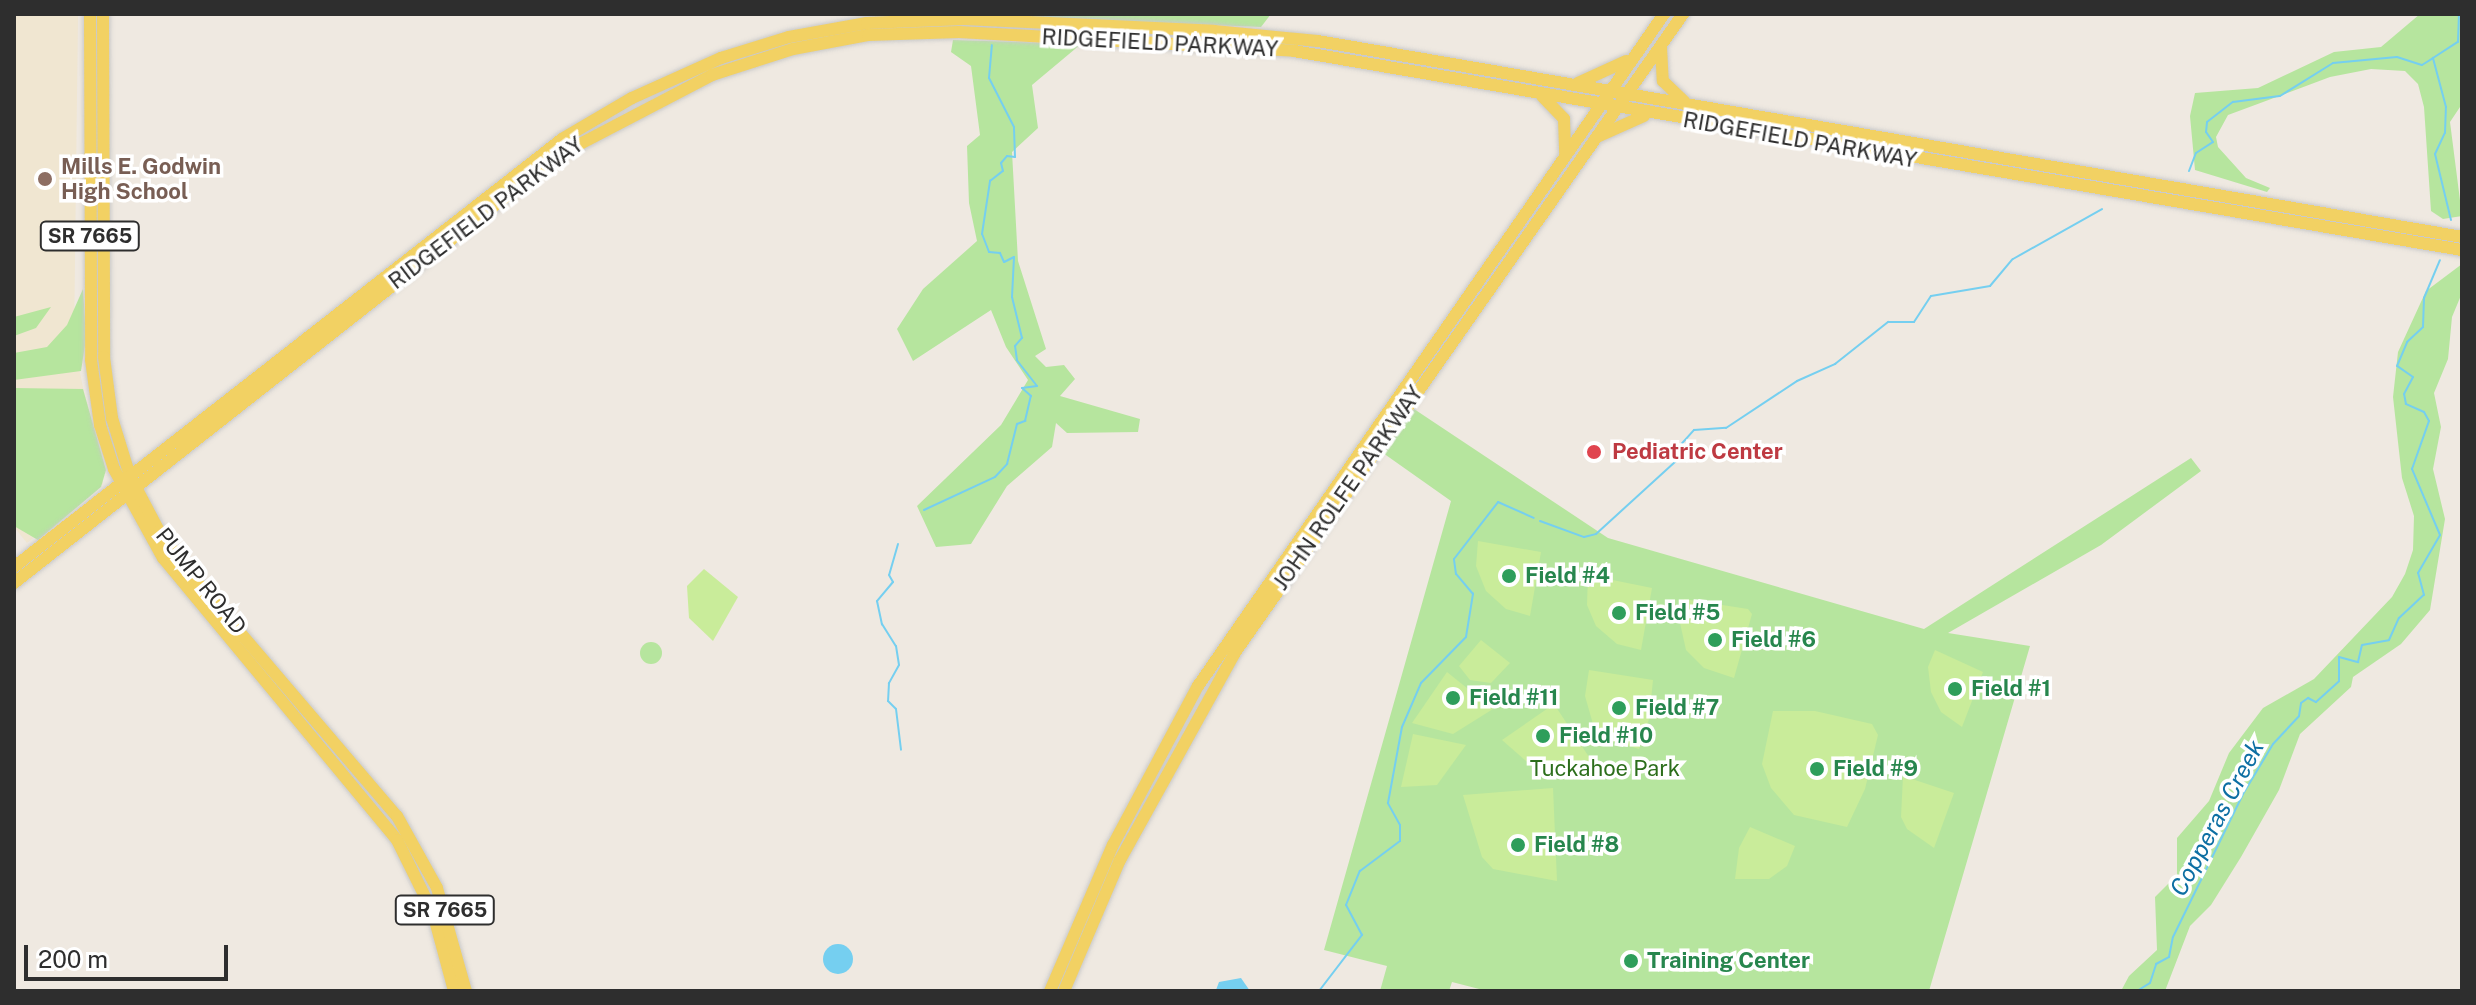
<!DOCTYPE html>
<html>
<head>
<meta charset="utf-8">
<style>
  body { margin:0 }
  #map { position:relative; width:2476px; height:1005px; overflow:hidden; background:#efe9e1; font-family:"Public Sans",sans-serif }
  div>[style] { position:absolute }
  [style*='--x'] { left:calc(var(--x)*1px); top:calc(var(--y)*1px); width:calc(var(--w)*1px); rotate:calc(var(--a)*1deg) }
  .education>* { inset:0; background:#f0e6d1 }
  .green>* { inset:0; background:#b6e59e }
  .round { border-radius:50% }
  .pitch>* { inset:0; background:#c9ec9a }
  .water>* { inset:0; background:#75cff0 }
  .stream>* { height:2px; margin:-1px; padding:0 1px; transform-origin:1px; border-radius:1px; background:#75cff0 }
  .roads { filter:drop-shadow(0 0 2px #c9c9c9) drop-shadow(0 0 2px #c9c9c9) }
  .major>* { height:12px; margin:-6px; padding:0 6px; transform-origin:6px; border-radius:6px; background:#f2d163 }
  .dots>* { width:22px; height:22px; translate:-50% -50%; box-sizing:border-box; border:4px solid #fff; border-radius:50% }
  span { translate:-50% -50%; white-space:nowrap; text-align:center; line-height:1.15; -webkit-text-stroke:7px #fff; paint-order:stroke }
  .shield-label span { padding:2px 6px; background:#fff; border:2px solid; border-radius:6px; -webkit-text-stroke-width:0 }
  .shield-label { font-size:20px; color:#2e2e2e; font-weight:700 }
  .street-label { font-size:22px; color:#2e2e2e }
  .education-label { font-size:22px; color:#785e54; font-weight:700 }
  .left { translate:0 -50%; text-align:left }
  .health-label { font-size:22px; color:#be3a42; font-weight:700 }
  .leisure-label { font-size:22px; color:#27864d; font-weight:700 }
  .park-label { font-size:22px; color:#2c6e1b }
  .water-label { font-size:24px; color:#0d6fa3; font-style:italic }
  .frame { position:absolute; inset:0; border:16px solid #2e2e2e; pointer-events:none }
  .scale { position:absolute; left:24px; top:945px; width:204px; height:36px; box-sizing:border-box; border:4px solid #2e2e2e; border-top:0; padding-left:10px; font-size:24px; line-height:28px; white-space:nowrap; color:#2e2e2e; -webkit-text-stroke:6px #fff; paint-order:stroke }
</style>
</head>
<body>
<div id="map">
  <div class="education">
    <i style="clip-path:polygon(14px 14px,78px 14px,74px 344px,103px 484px,27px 543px,14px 527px)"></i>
  </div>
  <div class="green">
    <i style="clip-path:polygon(936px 14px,1271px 14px,1261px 27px)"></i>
    <i style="clip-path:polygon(2420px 14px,2462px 14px,2462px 104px,2450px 122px,2462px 216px,2443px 219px,2431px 211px,2424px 107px,2418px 84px,2405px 71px,2371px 69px,2330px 77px,2228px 115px,2216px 137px,2218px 147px,2246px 178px,2270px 188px,2267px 192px,2195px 170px,2190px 116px,2195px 93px,2258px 88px,2334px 52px,2381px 47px)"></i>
    <i style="clip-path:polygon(953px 40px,1081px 44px,1032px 85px,1038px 128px,1012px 152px,1018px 261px,1046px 349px,1035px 356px,1046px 367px,1064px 365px,1075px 379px,1060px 396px,1140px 419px,1138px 432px,1067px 433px,1056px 423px,1052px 447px,1007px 486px,971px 544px,936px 547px,917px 506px,1001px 425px,1028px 380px,1006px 347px,991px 310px,913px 361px,897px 329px,923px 289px,977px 241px,969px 203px,967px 146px,980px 135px,971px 66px,951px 52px)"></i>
    <i style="clip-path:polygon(2462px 264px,2462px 293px,2452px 317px,2448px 359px,2434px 393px,2441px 427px,2433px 469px,2445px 519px,2430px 610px,2401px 644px,2353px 677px,2351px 687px,2300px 734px,2279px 790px,2241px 857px,2211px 905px,2190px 926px,2165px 991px,2121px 991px,2129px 976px,2157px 950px,2155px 897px,2177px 875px,2177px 838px,2209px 801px,2229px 753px,2263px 708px,2314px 679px,2392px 597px,2405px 574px,2413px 550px,2414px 516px,2402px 478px,2393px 397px,2398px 352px,2426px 291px)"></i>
    <i style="clip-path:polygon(83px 289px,86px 339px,81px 371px,14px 380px,14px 353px,47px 347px,67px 325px)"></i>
    <i style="clip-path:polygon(51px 307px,36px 328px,14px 336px,14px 317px)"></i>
    <i style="clip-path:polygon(14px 388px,83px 389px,106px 470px,101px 487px,38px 540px,14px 526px)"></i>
    <i style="clip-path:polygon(1414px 409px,1608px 538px,1924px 629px,2191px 458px,2201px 471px,2101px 545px,1948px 633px,2030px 646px,1929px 991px,1487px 991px,1452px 982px,1449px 991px,1380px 991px,1387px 966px,1324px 950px,1451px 501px,1383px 453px)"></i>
    <i class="round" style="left:640px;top:642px;width:22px;height:22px"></i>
  </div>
  <div class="pitch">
    <i style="clip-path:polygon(1478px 541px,1541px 552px,1530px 616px,1506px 609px,1486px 591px,1476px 566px)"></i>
    <i style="clip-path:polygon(704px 569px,738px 597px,713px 641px,689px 618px,687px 586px)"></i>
    <i style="clip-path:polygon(1588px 575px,1652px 588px,1641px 650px,1617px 644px,1596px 626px,1587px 605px)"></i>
    <i style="clip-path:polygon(1684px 599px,1748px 609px,1752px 614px,1734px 678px,1704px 668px,1686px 650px,1680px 623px)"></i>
    <i style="clip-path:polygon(1481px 640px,1510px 663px,1491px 683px,1470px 680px,1459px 666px)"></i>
    <i style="clip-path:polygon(1935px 650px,1983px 672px,1962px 727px,1941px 712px,1931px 692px,1928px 667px)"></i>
    <i style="clip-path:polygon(1589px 670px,1653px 680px,1649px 719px,1639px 749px,1612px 741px,1593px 724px,1585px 696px)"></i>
    <i style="clip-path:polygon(1447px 672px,1493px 709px,1453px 734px,1412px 723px)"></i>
    <i style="clip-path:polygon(1554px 704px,1591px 760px,1573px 769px,1533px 767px,1502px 740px)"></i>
    <i style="clip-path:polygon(1773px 711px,1815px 711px,1872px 724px,1878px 735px,1865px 789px,1847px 827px,1794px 815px,1771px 788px,1762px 764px)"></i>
    <i style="clip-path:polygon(1413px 734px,1466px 745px,1437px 785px,1401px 787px)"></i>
    <i style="clip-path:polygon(1903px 776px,1954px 793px,1934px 848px,1907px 829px,1901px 817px)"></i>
    <i style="clip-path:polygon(1553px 788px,1557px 881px,1493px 869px,1482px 857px,1463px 795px)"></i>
    <i style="clip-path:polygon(1750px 827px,1795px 846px,1787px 866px,1769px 879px,1735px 879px,1739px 848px)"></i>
  </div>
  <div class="water">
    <i class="round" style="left:823px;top:944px;width:30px;height:30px"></i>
    <i style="clip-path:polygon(1241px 978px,1250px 991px,1216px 990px,1219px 982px)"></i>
  </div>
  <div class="stream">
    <i style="--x:2189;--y:171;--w:19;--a:-69"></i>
    <i style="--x:2196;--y:153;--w:20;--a:-33"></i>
    <i style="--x:2213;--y:142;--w:12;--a:-125"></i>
    <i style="--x:2206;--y:132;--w:10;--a:-84"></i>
    <i style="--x:2207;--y:122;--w:33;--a:-38"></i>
    <i style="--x:2233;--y:102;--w:47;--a:-7.3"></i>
    <i style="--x:2280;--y:96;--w:62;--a:-31.9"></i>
    <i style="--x:2333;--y:63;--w:64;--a:-5.4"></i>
    <i style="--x:2397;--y:57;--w:26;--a:18"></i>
    <i style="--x:2422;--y:65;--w:13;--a:-32"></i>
    <i style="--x:2451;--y:220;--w:68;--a:-103.6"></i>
    <i style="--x:2435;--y:154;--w:23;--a:-65"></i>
    <i style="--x:2445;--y:133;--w:26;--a:-88"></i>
    <i style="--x:2446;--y:107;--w:51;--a:-104.9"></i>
    <i style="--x:2433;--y:58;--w:30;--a:-33"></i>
    <i style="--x:2458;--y:42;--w:28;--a:-88"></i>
    <i style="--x:924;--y:510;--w:78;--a:-24.9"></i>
    <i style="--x:995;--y:477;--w:18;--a:-47"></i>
    <i style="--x:1007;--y:464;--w:41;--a:-76"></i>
    <i style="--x:1017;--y:424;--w:9;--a:-21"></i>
    <i style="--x:1025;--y:421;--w:26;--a:-77"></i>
    <i style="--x:1031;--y:396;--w:12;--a:-138"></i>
    <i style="--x:1022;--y:388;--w:15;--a:-8"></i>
    <i style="--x:1037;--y:386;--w:33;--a:-128"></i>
    <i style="--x:1017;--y:360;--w:14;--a:-98"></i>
    <i style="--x:1015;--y:346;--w:11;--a:-49"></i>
    <i style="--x:1022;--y:338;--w:42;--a:-103.7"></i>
    <i style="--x:1012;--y:297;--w:40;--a:-87.1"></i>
    <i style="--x:1014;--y:257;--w:11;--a:153"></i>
    <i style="--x:1004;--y:262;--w:10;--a:-114"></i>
    <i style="--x:1000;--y:253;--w:11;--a:-175"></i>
    <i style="--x:989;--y:252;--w:19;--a:-111"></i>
    <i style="--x:982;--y:234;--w:54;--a:-81.4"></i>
    <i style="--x:990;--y:181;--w:16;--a:-38"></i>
    <i style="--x:1003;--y:171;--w:8;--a:-104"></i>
    <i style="--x:1001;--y:163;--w:9;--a:-49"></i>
    <i style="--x:1007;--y:156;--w:8;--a:7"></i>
    <i style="--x:1015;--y:157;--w:30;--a:-92"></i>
    <i style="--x:1014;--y:127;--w:55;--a:-117"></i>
    <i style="--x:989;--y:78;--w:33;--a:-85"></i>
    <i style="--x:1540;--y:521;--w:47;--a:20"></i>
    <i style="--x:1584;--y:537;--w:12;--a:-14"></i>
    <i style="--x:1596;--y:534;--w:108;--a:-42.4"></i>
    <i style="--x:1676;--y:461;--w:11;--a:-90"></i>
    <i style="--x:1676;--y:450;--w:27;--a:-48"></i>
    <i style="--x:1694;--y:430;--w:32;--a:-4"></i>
    <i style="--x:1726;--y:428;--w:85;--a:-33.5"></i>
    <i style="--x:1797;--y:381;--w:42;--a:-24.1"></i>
    <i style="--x:1835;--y:364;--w:68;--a:-38.4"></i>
    <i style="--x:1888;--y:322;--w:26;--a:0"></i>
    <i style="--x:1914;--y:322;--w:31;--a:-57"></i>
    <i style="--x:1931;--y:296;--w:60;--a:-9.6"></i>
    <i style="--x:1990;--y:286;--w:35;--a:-50"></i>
    <i style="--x:2013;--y:259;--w:102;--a:-29.3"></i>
    <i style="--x:898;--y:544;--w:32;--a:106"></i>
    <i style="--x:889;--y:575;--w:8;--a:60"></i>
    <i style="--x:893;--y:582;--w:25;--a:130"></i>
    <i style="--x:877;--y:601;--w:24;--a:78"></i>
    <i style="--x:882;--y:624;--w:26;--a:58"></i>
    <i style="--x:896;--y:646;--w:19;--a:81"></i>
    <i style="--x:899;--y:665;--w:21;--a:119"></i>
    <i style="--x:889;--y:683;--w:18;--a:93"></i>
    <i style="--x:888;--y:701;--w:11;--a:45"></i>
    <i style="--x:896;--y:709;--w:41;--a:83"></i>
    <i style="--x:1319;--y:991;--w:71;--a:-52.5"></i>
    <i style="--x:1362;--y:935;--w:34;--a:-118"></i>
    <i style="--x:1346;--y:905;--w:37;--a:-68"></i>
    <i style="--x:1360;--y:871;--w:50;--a:-36.9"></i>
    <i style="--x:1400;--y:841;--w:16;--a:-90"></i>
    <i style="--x:1400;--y:825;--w:25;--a:-119"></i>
    <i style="--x:1388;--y:803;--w:77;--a:-79.6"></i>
    <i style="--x:1402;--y:727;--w:48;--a:-66.6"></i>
    <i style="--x:1421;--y:683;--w:64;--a:-45.6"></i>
    <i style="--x:1466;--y:637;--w:44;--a:-80.8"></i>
    <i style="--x:1473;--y:594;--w:26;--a:-130"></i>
    <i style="--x:1456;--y:574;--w:15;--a:-98"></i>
    <i style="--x:1454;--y:559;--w:72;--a:-52.3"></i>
    <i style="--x:1498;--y:502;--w:39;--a:24"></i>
    <i style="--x:2137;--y:991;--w:15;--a:-32"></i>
    <i style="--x:2150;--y:983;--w:20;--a:-72"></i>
    <i style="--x:2156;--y:964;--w:15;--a:-28"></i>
    <i style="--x:2169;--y:957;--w:20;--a:-79"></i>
    <i style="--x:2173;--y:937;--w:159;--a:-63.9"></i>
    <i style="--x:2243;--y:794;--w:58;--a:-59"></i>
    <i style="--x:2273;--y:744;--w:38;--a:-47"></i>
    <i style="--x:2299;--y:716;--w:13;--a:-81"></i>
    <i style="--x:2301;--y:703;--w:9;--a:-36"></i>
    <i style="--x:2308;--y:698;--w:9;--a:27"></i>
    <i style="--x:2316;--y:702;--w:31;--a:-42"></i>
    <i style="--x:2339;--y:681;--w:24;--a:-90"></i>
    <i style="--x:2339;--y:657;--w:20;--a:15"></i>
    <i style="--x:2358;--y:662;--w:17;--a:-77"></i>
    <i style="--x:2362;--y:645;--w:27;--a:-10"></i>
    <i style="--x:2389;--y:640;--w:24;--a:-66"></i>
    <i style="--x:2399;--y:618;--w:34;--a:-43"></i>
    <i style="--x:2424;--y:595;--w:23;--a:-105"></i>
    <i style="--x:2418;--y:573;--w:44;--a:-59.9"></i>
    <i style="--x:2440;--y:535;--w:72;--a:-113"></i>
    <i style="--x:2412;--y:469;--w:51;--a:-70.5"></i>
    <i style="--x:2429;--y:421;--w:10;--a:-119"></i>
    <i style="--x:2424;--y:412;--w:20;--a:-156"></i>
    <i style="--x:2406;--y:404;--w:10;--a:-101"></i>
    <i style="--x:2404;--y:394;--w:19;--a:-62"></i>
    <i style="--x:2413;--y:377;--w:19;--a:-145"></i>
    <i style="--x:2397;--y:366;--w:26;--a:-67"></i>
    <i style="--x:2407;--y:342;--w:22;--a:-43"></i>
    <i style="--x:2423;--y:327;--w:29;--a:-88"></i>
    <i style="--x:2424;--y:298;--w:41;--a:-67.2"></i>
  </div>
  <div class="roads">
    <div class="major">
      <i style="--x:90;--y:14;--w:346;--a:89.8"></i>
      <i style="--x:91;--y:360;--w:66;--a:82.1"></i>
      <i style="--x:100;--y:425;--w:46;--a:72.3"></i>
      <i style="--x:114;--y:469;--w:102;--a:61.2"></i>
      <i style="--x:163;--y:558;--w:366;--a:50.3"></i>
      <i style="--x:397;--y:840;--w:81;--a:63.7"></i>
      <i style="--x:433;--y:913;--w:81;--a:74.9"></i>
      <i style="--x:103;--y:14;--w:343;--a:89.8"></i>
      <i style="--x:104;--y:357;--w:62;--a:82.5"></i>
      <i style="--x:112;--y:418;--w:61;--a:72.8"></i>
      <i style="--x:130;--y:476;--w:62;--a:62.2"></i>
      <i style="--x:159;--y:531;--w:53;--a:54.2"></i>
      <i style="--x:190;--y:574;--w:318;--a:49.5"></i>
      <i style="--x:397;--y:816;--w:82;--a:60.9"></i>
      <i style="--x:437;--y:888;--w:107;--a:74.3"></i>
      <i style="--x:1661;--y:47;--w:34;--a:87"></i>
      <i style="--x:1663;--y:81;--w:30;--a:44"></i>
      <i style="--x:1578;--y:83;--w:53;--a:-24.6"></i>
      <i style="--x:1542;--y:96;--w:32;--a:46"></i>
      <i style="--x:1564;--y:119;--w:34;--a:88"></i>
      <i style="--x:1599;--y:136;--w:49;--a:-24"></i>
      <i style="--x:14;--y:567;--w:695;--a:-37.99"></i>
      <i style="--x:562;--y:139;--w:81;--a:-30.4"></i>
      <i style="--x:632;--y:98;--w:98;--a:-24.2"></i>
      <i style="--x:721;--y:58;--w:71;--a:-17.2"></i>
      <i style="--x:789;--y:37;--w:79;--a:-10.2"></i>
      <i style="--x:867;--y:23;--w:97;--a:-2.4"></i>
      <i style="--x:964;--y:19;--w:250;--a:2.7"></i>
      <i style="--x:1214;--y:31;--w:104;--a:5.5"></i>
      <i style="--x:1318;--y:41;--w:1161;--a:9.72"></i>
      <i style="--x:14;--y:583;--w:693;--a:-38.14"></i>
      <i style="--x:559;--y:155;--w:173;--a:-27.6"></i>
      <i style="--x:712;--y:75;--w:85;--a:-17.8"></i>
      <i style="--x:793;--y:49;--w:76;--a:-10.6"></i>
      <i style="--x:868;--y:35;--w:91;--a:-1.9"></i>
      <i style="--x:959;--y:32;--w:336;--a:3.2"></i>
      <i style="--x:1294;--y:51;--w:1185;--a:9.67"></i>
      <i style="--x:1050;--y:991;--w:159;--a:-66.7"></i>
      <i style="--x:1113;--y:845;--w:180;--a:-61.9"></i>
      <i style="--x:1198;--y:686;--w:818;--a:-55.26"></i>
      <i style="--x:1064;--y:991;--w:142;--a:-66.9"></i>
      <i style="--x:1120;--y:860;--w:235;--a:-61"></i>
      <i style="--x:1234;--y:654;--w:782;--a:-54.95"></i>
    </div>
  </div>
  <div class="dots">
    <i style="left:45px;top:179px;background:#8d6e63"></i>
    <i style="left:1594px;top:452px;background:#e0444e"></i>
    <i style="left:1509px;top:576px;background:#2e9e5b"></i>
    <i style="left:1619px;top:613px;background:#2e9e5b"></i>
    <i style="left:1715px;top:640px;background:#2e9e5b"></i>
    <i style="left:1955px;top:689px;background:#2e9e5b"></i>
    <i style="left:1453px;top:698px;background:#2e9e5b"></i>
    <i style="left:1619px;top:708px;background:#2e9e5b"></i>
    <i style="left:1543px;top:736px;background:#2e9e5b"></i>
    <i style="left:1817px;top:769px;background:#2e9e5b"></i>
    <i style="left:1518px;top:845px;background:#2e9e5b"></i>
    <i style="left:1631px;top:961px;background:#2e9e5b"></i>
  </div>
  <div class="shield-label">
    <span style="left:90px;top:236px">SR 7665</span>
    <span style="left:445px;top:910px">SR 7665</span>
  </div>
  <div class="street-label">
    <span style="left:1160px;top:43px;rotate:3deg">RIDGEFIELD PARKWAY</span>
    <span style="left:1800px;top:140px;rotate:10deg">RIDGEFIELD PARKWAY</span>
    <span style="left:486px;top:213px;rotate:-37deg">RIDGEFIELD PARKWAY</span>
    <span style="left:1348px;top:488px;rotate:-55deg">JOHN ROLFE PARKWAY</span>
    <span style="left:201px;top:581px;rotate:51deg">PUMP ROAD</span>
  </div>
  <div class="education-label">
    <span class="left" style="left:61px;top:179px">Mills E. Godwin<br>High School</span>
  </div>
  <div class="health-label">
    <span class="left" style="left:1612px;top:452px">Pediatric Center</span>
  </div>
  <div class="leisure-label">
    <span class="left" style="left:1525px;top:576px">Field #4</span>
    <span class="left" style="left:1635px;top:613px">Field #5</span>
    <span class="left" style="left:1731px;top:640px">Field #6</span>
    <span class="left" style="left:1971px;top:689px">Field #1</span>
    <span class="left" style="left:1469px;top:698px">Field #11</span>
    <span class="left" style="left:1635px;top:708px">Field #7</span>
    <span class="left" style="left:1559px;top:736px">Field #10</span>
    <span class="left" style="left:1833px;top:769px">Field #9</span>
    <span class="left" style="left:1534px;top:845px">Field #8</span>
    <span class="left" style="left:1647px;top:961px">Training Center</span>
  </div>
  <div class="park-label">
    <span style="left:1605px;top:769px">Tuckahoe Park</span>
  </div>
  <div class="water-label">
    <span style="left:2217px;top:818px;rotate:-62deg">Copperas Creek</span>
  </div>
  <div class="frame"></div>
  <div class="scale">200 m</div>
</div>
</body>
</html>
